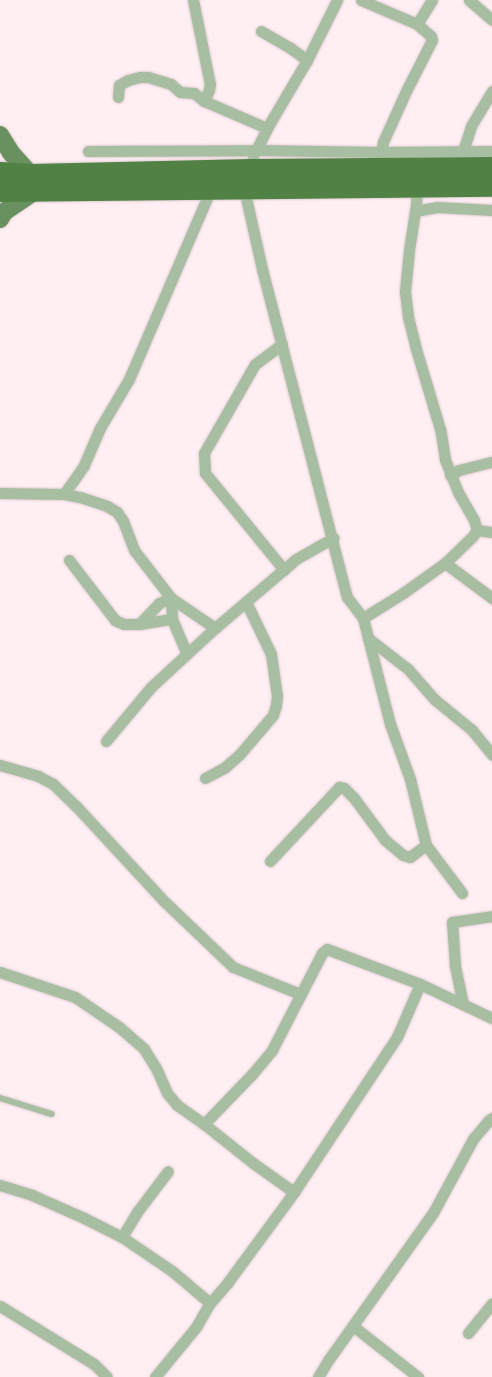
<!DOCTYPE html>
<html>
<head>
<meta charset="utf-8">
<style>
  body { margin:0 }
  #map { position:relative; width:492px; height:1377px; overflow:hidden; background:#ffeef2; font-family:"Source Serif 4",serif }
  div>[style] { position:absolute }
  [style*='--x'] { left:calc(var(--x)*1px); top:calc(var(--y)*1px); width:calc(var(--w)*1px); rotate:calc(var(--a)*1deg) }
  .roads { filter:drop-shadow(0 0 1px #dcccd0) drop-shadow(0 0 1px #dcccd0) }
  .lane>* { height:5.5px; margin:-2.75px; padding:0 2.75px; transform-origin:2.75px; border-radius:2.75px; background:#a8bea3 }
  .street>* { height:11px; margin:-5.5px; padding:0 5.5px; transform-origin:5.5px; border-radius:5.5px; background:#a8bea3 }
  .primary>* { height:18px; margin:-9px; padding:0 9px; transform-origin:9px; border-radius:9px; background:#68915f }
  .highway>* { height:21px; margin:-10.5px; padding:0 10.5px; transform-origin:10.5px; border-radius:10.5px; background:#518145 }
  span { translate:-50% -50%; white-space:nowrap; text-align:center; line-height:1.15; -webkit-text-stroke:3px #fff; paint-order:stroke }
</style>
</head>
<body>
<div id="map">
  <div class="roads">
    <div class="lane">
      <i style="--x:0;--y:1098;--w:54;--a:17.1"></i>
    </div>
    <div class="street">
      <i style="--x:193;--y:0;--w:86;--a:78.6"></i>
      <i style="--x:210;--y:84;--w:6;--a:99"></i>
      <i style="--x:209;--y:90;--w:12;--a:114"></i>
      <i style="--x:361;--y:0;--w:61;--a:23.2"></i>
      <i style="--x:417;--y:24;--w:18;--a:41"></i>
      <i style="--x:431;--y:36;--w:4;--a:76"></i>
      <i style="--x:432;--y:40;--w:55;--a:117"></i>
      <i style="--x:407;--y:89;--w:58;--a:114.4"></i>
      <i style="--x:383;--y:142;--w:10;--a:101"></i>
      <i style="--x:469;--y:0;--w:30;--a:41"></i>
      <i style="--x:417;--y:24;--w:28;--a:-58"></i>
      <i style="--x:261;--y:31;--w:32;--a:30"></i>
      <i style="--x:289;--y:47;--w:22;--a:36"></i>
      <i style="--x:118;--y:97;--w:12;--a:-85"></i>
      <i style="--x:119;--y:85;--w:10;--a:-29"></i>
      <i style="--x:128;--y:80;--w:12;--a:-14"></i>
      <i style="--x:140;--y:77;--w:8;--a:0"></i>
      <i style="--x:148;--y:77;--w:24;--a:17"></i>
      <i style="--x:171;--y:84;--w:12;--a:42"></i>
      <i style="--x:180;--y:92;--w:14;--a:4"></i>
      <i style="--x:194;--y:93;--w:13;--a:39"></i>
      <i style="--x:204;--y:101;--w:69;--a:23.2"></i>
      <i style="--x:88;--y:151;--w:167;--a:-0.3"></i>
      <i style="--x:255;--y:150;--w:126;--a:0.9"></i>
      <i style="--x:381;--y:152;--w:111;--a:-0.5"></i>
      <i style="--x:463;--y:151;--w:26;--a:-72"></i>
      <i style="--x:471;--y:126;--w:41;--a:-59"></i>
      <i style="--x:253;--y:156;--w:31;--a:-63"></i>
      <i style="--x:267;--y:128;--w:79;--a:-59.5"></i>
      <i style="--x:307;--y:60;--w:67;--a:-63.4"></i>
      <i style="--x:244;--y:189;--w:82;--a:77.3"></i>
      <i style="--x:262;--y:269;--w:339;--a:75.5"></i>
      <i style="--x:347;--y:597;--w:26;--a:53"></i>
      <i style="--x:363;--y:618;--w:109;--a:75.7"></i>
      <i style="--x:390;--y:724;--w:59;--a:70"></i>
      <i style="--x:410;--y:779;--w:68;--a:76.4"></i>
      <i style="--x:426;--y:845;--w:60;--a:53.1"></i>
      <i style="--x:415;--y:211;--w:22;--a:-10"></i>
      <i style="--x:437;--y:207;--w:55;--a:3.1"></i>
      <i style="--x:282;--y:344;--w:34;--a:143"></i>
      <i style="--x:255;--y:364;--w:103;--a:119.8"></i>
      <i style="--x:204;--y:453;--w:20;--a:87"></i>
      <i style="--x:205;--y:473;--w:125;--a:50.8"></i>
      <i style="--x:450;--y:475;--w:10;--a:-29"></i>
      <i style="--x:459;--y:470;--w:34;--a:-14"></i>
      <i style="--x:0;--y:493;--w:64;--a:0.9"></i>
      <i style="--x:64;--y:494;--w:16;--a:11"></i>
      <i style="--x:80;--y:497;--w:28;--a:18"></i>
      <i style="--x:107;--y:506;--w:12;--a:31"></i>
      <i style="--x:117;--y:512;--w:11;--a:56"></i>
      <i style="--x:123;--y:521;--w:31;--a:69"></i>
      <i style="--x:134;--y:550;--w:61;--a:52.4"></i>
      <i style="--x:171;--y:598;--w:53;--a:34.3"></i>
      <i style="--x:64;--y:494;--w:35;--a:-55"></i>
      <i style="--x:84;--y:465;--w:40;--a:-66.6"></i>
      <i style="--x:100;--y:428;--w:57;--a:-59.4"></i>
      <i style="--x:129;--y:379;--w:207;--a:-66.7"></i>
      <i style="--x:477;--y:530;--w:15;--a:8"></i>
      <i style="--x:69;--y:560;--w:76;--a:52.5"></i>
      <i style="--x:115;--y:620;--w:4;--a:27"></i>
      <i style="--x:119;--y:622;--w:5;--a:22"></i>
      <i style="--x:124;--y:624;--w:15;--a:0"></i>
      <i style="--x:139;--y:624;--w:33;--a:-9"></i>
      <i style="--x:445;--y:563;--w:59;--a:36.7"></i>
      <i style="--x:363;--y:618;--w:47;--a:-32"></i>
      <i style="--x:403;--y:593;--w:52;--a:-35.5"></i>
      <i style="--x:445;--y:563;--w:37;--a:-44"></i>
      <i style="--x:472;--y:537;--w:9;--a:-54"></i>
      <i style="--x:477;--y:530;--w:10;--a:-107"></i>
      <i style="--x:474;--y:520;--w:32;--a:-120"></i>
      <i style="--x:458;--y:492;--w:35;--a:-112"></i>
      <i style="--x:445;--y:459;--w:30;--a:-99"></i>
      <i style="--x:440;--y:429;--w:84;--a:-106.7"></i>
      <i style="--x:416;--y:349;--w:34;--a:-104"></i>
      <i style="--x:408;--y:316;--w:25;--a:-97"></i>
      <i style="--x:405;--y:291;--w:41;--a:-84.4"></i>
      <i style="--x:409;--y:250;--w:46;--a:-81.2"></i>
      <i style="--x:416;--y:205;--w:19;--a:-87"></i>
      <i style="--x:139;--y:624;--w:29;--a:-46"></i>
      <i style="--x:159;--y:603;--w:13;--a:-23"></i>
      <i style="--x:171;--y:598;--w:21;--a:87"></i>
      <i style="--x:172;--y:619;--w:38;--a:67"></i>
      <i style="--x:368;--y:638;--w:51;--a:37.8"></i>
      <i style="--x:408;--y:669;--w:40;--a:49"></i>
      <i style="--x:434;--y:699;--w:49;--a:39.2"></i>
      <i style="--x:472;--y:730;--w:32;--a:51"></i>
      <i style="--x:106;--y:741;--w:70;--a:-50.2"></i>
      <i style="--x:151;--y:687;--w:87;--a:-42.7"></i>
      <i style="--x:215;--y:628;--w:106;--a:-40.4"></i>
      <i style="--x:296;--y:559;--w:43;--a:-29.6"></i>
      <i style="--x:0;--y:765;--w:40;--a:16"></i>
      <i style="--x:38;--y:776;--w:17;--a:28"></i>
      <i style="--x:53;--y:784;--w:32;--a:44"></i>
      <i style="--x:76;--y:806;--w:131;--a:47.2"></i>
      <i style="--x:165;--y:902;--w:94;--a:43.7"></i>
      <i style="--x:233;--y:967;--w:72;--a:21.9"></i>
      <i style="--x:205;--y:778;--w:21;--a:-28"></i>
      <i style="--x:224;--y:768;--w:20;--a:-41"></i>
      <i style="--x:239;--y:755;--w:52;--a:-49.6"></i>
      <i style="--x:273;--y:715;--w:10;--a:-73"></i>
      <i style="--x:276;--y:705;--w:9;--a:-84"></i>
      <i style="--x:277;--y:696;--w:42;--a:-98.1"></i>
      <i style="--x:271;--y:654;--w:58;--a:-115.7"></i>
      <i style="--x:270;--y:861;--w:101;--a:-47"></i>
      <i style="--x:339;--y:787;--w:5;--a:11"></i>
      <i style="--x:344;--y:788;--w:14;--a:45"></i>
      <i style="--x:354;--y:798;--w:52;--a:53.6"></i>
      <i style="--x:385;--y:840;--w:23;--a:40"></i>
      <i style="--x:403;--y:855;--w:7;--a:16"></i>
      <i style="--x:410;--y:857;--w:20;--a:-37"></i>
      <i style="--x:0;--y:972;--w:79;--a:18.4"></i>
      <i style="--x:75;--y:997;--w:53;--a:34.3"></i>
      <i style="--x:119;--y:1027;--w:33;--a:41"></i>
      <i style="--x:144;--y:1049;--w:22;--a:58"></i>
      <i style="--x:156;--y:1068;--w:27;--a:66"></i>
      <i style="--x:167;--y:1093;--w:16;--a:50"></i>
      <i style="--x:177;--y:1105;--w:33;--a:35"></i>
      <i style="--x:204;--y:1124;--w:63;--a:38.5"></i>
      <i style="--x:253;--y:1163;--w:50;--a:35.3"></i>
      <i style="--x:463;--y:1004;--w:40;--a:-102"></i>
      <i style="--x:455;--y:965;--w:43;--a:-94"></i>
      <i style="--x:452;--y:922;--w:40;--a:-8.5"></i>
      <i style="--x:204;--y:1124;--w:71;--a:-46.1"></i>
      <i style="--x:253;--y:1073;--w:30;--a:-50"></i>
      <i style="--x:272;--y:1050;--w:109;--a:-62.7"></i>
      <i style="--x:322;--y:953;--w:6;--a:-39"></i>
      <i style="--x:327;--y:949;--w:99;--a:20.6"></i>
      <i style="--x:420;--y:984;--w:80;--a:25.3"></i>
      <i style="--x:0;--y:1185;--w:34;--a:17"></i>
      <i style="--x:32;--y:1195;--w:57;--a:23.9"></i>
      <i style="--x:84;--y:1218;--w:42;--a:26.6"></i>
      <i style="--x:122;--y:1237;--w:60;--a:34.2"></i>
      <i style="--x:172;--y:1271;--w:50;--a:40.1"></i>
      <i style="--x:122;--y:1237;--w:29;--a:-59"></i>
      <i style="--x:137;--y:1212;--w:51;--a:-52.9"></i>
      <i style="--x:0;--y:1306;--w:110;--a:31.7"></i>
      <i style="--x:94;--y:1364;--w:18;--a:45"></i>
      <i style="--x:353;--y:1326;--w:83;--a:38.1"></i>
      <i style="--x:468;--y:1333;--w:38;--a:-51"></i>
      <i style="--x:155;--y:1377;--w:65;--a:-50.6"></i>
      <i style="--x:196;--y:1327;--w:28;--a:-60"></i>
      <i style="--x:210;--y:1303;--w:28;--a:-49"></i>
      <i style="--x:228;--y:1282;--w:112;--a:-53.7"></i>
      <i style="--x:294;--y:1192;--w:186;--a:-56.4"></i>
      <i style="--x:397;--y:1037;--w:58;--a:-66.5"></i>
      <i style="--x:318;--y:1377;--w:21;--a:-59"></i>
      <i style="--x:329;--y:1359;--w:181;--a:-54.6"></i>
      <i style="--x:434;--y:1211;--w:82;--a:-61.6"></i>
      <i style="--x:473;--y:1139;--w:23;--a:-50"></i>
      <i style="--x:488;--y:1121;--w:5;--a:-37"></i>
    </div>
    <div class="primary">
      <i style="--x:0;--y:135;--w:22;--a:58"></i>
      <i style="--x:12;--y:154;--w:27;--a:48"></i>
      <i style="--x:0;--y:219;--w:8;--a:-60"></i>
      <i style="--x:4;--y:212;--w:37;--a:-34"></i>
    </div>
    <div class="highway">
      <i style="--x:0;--y:172;--w:30;--a:4"></i>
      <i style="--x:30;--y:174;--w:220;--a:-1.3"></i>
      <i style="--x:250;--y:169;--w:242;--a:-0.5"></i>
      <i style="--x:0;--y:191;--w:492;--a:-0.6"></i>
    </div>
  </div>
</div>
</body>
</html>
